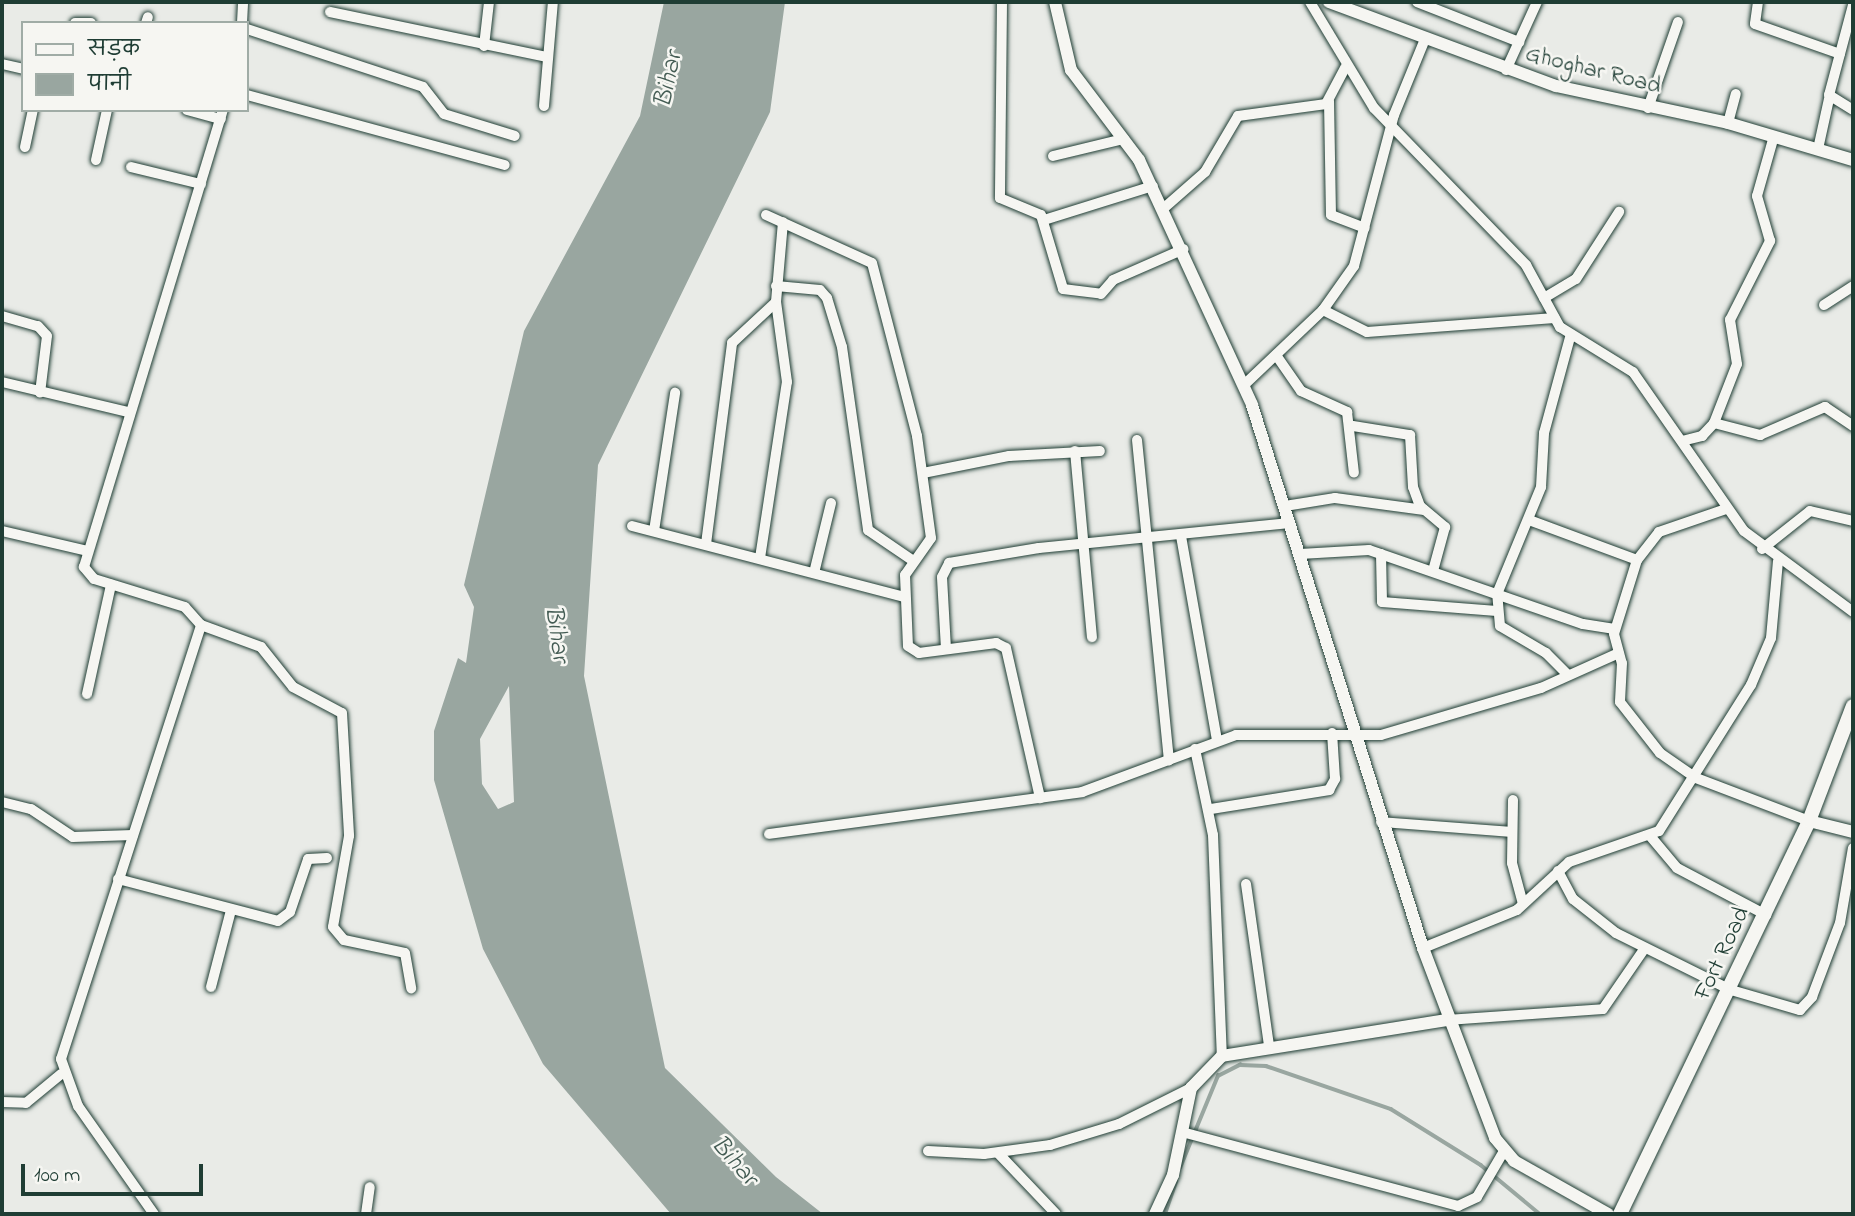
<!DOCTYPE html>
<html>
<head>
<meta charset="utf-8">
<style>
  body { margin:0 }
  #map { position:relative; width:1855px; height:1216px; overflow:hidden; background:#e9ebe7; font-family:"Indie Flower","Playpen Sans Deva",sans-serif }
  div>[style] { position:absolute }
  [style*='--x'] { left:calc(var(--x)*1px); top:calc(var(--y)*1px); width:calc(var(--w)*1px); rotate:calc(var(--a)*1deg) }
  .water>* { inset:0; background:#99a6a0 }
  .stream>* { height:3.5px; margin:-1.75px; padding:0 1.75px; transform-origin:1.75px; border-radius:1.75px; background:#99a6a0 }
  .roads { filter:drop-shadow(0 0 2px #1f3d34) drop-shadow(0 0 2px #1f3d34) }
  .minor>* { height:10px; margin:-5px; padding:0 5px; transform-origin:5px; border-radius:5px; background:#f6f6f2 }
  .tertiary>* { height:12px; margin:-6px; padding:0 6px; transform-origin:6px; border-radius:6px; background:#f6f6f2 }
  .secondary>* { height:14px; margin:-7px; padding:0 7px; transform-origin:7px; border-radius:7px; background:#f6f6f2 }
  span { translate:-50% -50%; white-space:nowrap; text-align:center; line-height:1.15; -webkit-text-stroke:5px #f6f6f2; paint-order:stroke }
  .street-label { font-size:24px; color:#1f3d34 }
  .water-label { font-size:26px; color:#445c54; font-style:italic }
  .frame { position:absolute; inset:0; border:4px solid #1f3d34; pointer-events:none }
  .legend { position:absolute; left:21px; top:21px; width:228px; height:91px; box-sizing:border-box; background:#f6f6f2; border:2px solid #a0aca6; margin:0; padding:9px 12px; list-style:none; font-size:21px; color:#1f3d34 }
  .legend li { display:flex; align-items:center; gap:14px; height:35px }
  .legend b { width:35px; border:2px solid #a0aca6 }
  .scale { position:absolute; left:21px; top:1164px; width:182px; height:32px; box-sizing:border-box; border:4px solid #1f3d34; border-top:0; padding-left:9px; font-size:21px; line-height:24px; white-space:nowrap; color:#1f3d34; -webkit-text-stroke:5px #f6f6f2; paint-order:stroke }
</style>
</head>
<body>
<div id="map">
  <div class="water">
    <i style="clip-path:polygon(evenodd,664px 2px,785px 2px,770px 112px,598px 465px,584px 676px,665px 1068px,776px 1177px,823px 1214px,671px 1214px,543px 1064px,483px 949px,434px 780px,434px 731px,458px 658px,466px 663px,474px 607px,464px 585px,524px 331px,640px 116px,664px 2px,509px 686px,514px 802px,498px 809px,482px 784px,480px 739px,509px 686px)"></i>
  </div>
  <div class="stream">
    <i style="--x:1180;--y:1168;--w:100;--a:-67.6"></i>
    <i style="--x:1218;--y:1076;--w:25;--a:-27"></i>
    <i style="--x:1240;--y:1065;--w:26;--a:2"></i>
    <i style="--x:1266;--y:1066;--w:132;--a:19"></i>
    <i style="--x:1391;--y:1109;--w:106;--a:31.9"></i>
    <i style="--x:1481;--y:1165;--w:77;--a:39.7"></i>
    <i style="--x:1165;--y:1214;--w:34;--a:-71"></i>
  </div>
  <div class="roads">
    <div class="minor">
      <i style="--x:1002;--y:2;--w:196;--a:90.6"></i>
      <i style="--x:1000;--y:198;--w:44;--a:22.5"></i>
      <i style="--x:1041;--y:215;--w:77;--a:73.4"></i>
      <i style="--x:1063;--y:289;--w:38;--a:7"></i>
      <i style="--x:1101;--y:294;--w:18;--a:-49"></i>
      <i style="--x:1113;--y:280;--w:77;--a:-23.6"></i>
      <i style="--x:1310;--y:2;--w:124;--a:58.9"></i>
      <i style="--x:1374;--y:108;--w:219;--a:45.9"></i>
      <i style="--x:1526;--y:265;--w:71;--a:61.3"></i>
      <i style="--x:1560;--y:327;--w:86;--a:31.7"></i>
      <i style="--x:1633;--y:372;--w:194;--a:55.1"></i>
      <i style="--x:1744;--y:531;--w:136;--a:36.6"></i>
      <i style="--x:1417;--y:2;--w:110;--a:21.4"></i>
      <i style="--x:1758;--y:2;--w:22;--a:98"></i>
      <i style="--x:1755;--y:24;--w:90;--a:19.4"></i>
      <i style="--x:1853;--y:5;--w:93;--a:104.9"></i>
      <i style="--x:1829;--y:95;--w:28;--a:32"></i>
      <i style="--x:330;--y:12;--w:222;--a:11.7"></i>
      <i style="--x:75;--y:23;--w:16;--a:0"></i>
      <i style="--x:146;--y:23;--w:6;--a:-72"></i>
      <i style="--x:242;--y:23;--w:21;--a:-87"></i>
      <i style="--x:247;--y:29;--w:185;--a:18.2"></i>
      <i style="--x:423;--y:87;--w:34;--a:52"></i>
      <i style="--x:444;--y:114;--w:74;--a:17.2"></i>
      <i style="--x:484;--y:46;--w:44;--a:-83.5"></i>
      <i style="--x:2;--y:64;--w:22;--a:13"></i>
      <i style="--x:1506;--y:70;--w:75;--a:-65.5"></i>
      <i style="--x:247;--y:95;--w:267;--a:15.2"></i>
      <i style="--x:1329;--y:101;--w:114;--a:89"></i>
      <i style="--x:1331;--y:215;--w:36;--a:21"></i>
      <i style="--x:544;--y:106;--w:104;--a:-85.1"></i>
      <i style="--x:1648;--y:108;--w:91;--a:-70.8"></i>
      <i style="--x:187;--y:110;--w:35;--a:15"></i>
      <i style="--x:1728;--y:123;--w:30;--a:-75"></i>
      <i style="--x:25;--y:147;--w:38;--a:-78"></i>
      <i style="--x:1818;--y:149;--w:51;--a:-77.6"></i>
      <i style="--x:1053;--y:156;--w:73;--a:-13.5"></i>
      <i style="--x:96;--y:160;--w:51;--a:-77.6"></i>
      <i style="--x:131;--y:167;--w:72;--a:13.7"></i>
      <i style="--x:1164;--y:208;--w:55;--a:-41.3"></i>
      <i style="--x:1205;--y:172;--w:65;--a:-59.5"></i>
      <i style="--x:1238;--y:116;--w:89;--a:-7.8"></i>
      <i style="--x:1326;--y:104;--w:41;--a:-62.2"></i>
      <i style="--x:766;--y:215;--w:116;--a:24.4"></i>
      <i style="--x:872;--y:263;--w:179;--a:75.4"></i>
      <i style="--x:917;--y:436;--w:103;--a:82.2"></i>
      <i style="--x:931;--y:538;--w:45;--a:125.1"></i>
      <i style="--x:905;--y:575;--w:71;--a:87.6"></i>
      <i style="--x:908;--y:646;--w:13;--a:32"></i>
      <i style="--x:919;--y:653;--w:78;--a:-7.4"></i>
      <i style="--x:996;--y:643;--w:11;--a:27"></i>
      <i style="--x:1006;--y:648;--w:154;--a:77.2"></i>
      <i style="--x:1044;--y:220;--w:114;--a:-17.3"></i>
      <i style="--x:776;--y:286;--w:44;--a:5.2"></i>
      <i style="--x:820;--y:290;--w:11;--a:49"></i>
      <i style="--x:827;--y:298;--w:51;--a:73"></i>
      <i style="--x:842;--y:347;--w:185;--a:81.9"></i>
      <i style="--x:868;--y:530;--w:53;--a:34.3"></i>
      <i style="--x:1544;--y:298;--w:37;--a:-31"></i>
      <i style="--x:1576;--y:279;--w:80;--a:-57.3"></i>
      <i style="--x:1824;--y:305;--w:35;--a:-33"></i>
      <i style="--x:1323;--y:310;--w:49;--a:26.6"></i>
      <i style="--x:1367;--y:332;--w:188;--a:-4.3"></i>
      <i style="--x:2;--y:316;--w:37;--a:16"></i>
      <i style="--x:38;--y:326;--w:13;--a:48"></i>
      <i style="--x:47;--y:336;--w:57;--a:97"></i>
      <i style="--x:1276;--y:355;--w:44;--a:55.2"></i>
      <i style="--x:1301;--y:391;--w:51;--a:24.5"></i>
      <i style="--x:1347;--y:412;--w:61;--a:83.5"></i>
      <i style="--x:2;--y:382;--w:130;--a:13.4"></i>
      <i style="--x:1244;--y:385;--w:109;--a:-43.5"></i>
      <i style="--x:1323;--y:310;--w:54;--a:-54.8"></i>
      <i style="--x:1354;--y:266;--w:156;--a:-75.2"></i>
      <i style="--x:1394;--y:115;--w:82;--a:-67.8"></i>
      <i style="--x:1714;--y:423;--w:48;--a:14.6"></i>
      <i style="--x:1760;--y:435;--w:71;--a:-23.3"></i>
      <i style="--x:1825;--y:407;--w:34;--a:34"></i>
      <i style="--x:1353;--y:426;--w:58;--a:9"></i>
      <i style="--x:1410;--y:435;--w:52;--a:86.7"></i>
      <i style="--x:1413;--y:487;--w:20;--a:70"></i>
      <i style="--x:1420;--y:506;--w:33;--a:40"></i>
      <i style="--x:1445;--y:527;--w:46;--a:105.3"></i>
      <i style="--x:1137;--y:440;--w:322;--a:84.3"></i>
      <i style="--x:1682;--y:441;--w:21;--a:-14"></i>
      <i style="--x:1702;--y:436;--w:18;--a:-47"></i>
      <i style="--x:1714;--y:423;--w:63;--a:-68.7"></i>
      <i style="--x:1737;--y:364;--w:45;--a:-99"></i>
      <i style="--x:1730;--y:320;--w:89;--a:-63.1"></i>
      <i style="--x:1770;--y:241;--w:47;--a:-106.1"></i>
      <i style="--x:1757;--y:196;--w:62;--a:-74.2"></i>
      <i style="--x:1075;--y:451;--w:187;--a:84.8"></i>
      <i style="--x:923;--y:473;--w:88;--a:-11.2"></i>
      <i style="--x:1009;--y:456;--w:91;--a:-3.1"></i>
      <i style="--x:1285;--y:506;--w:51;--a:-9.1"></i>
      <i style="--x:1335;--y:498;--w:90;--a:7.7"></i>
      <i style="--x:1726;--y:509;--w:71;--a:161.1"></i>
      <i style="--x:1659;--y:532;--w:36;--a:128"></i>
      <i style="--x:1637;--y:560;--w:77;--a:107.3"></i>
      <i style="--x:1614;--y:634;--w:30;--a:75"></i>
      <i style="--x:1622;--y:663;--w:39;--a:93"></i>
      <i style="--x:1620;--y:702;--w:65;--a:51.9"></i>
      <i style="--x:1660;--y:753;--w:44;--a:34.8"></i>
      <i style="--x:1696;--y:778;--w:121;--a:20.8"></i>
      <i style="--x:1529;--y:520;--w:115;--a:20.3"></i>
      <i style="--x:632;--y:526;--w:281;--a:14.6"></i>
      <i style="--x:2;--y:531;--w:88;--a:13.1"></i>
      <i style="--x:654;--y:531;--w:140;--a:-81.3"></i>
      <i style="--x:1181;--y:536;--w:208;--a:80"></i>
      <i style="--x:706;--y:544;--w:203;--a:-82.6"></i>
      <i style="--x:732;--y:343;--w:60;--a:-43"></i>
      <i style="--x:1762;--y:549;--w:61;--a:-38.4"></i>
      <i style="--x:1810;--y:511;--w:44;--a:13.1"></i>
      <i style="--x:1300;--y:554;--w:69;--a:-3.3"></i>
      <i style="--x:1369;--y:550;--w:226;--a:19.1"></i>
      <i style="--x:1583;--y:624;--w:32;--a:9"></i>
      <i style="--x:1381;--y:554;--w:48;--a:88.8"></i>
      <i style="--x:1382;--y:602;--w:115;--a:4.5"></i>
      <i style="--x:760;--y:558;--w:178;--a:-81.3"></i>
      <i style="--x:787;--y:382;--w:81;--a:-97.8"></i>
      <i style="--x:776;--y:302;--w:80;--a:-85"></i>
      <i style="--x:814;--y:573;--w:72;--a:-76.3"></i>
      <i style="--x:201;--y:625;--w:64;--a:20.1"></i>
      <i style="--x:261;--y:647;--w:51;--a:51.3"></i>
      <i style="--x:293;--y:687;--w:55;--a:28"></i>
      <i style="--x:342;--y:713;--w:123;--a:86.7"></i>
      <i style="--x:349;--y:836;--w:92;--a:100"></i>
      <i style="--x:333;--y:927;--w:17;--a:50"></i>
      <i style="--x:344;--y:940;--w:62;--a:12"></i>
      <i style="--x:405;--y:953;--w:36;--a:80"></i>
      <i style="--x:946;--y:649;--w:72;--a:-93.2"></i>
      <i style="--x:942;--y:577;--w:16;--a:-63"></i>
      <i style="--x:949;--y:563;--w:91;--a:-9.5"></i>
      <i style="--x:1039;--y:548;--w:252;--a:-5.7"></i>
      <i style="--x:1567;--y:674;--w:30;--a:-135"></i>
      <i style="--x:1546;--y:653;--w:53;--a:-149.6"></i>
      <i style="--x:1500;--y:626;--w:32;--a:-95"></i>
      <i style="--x:1497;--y:594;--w:116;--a:-67.6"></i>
      <i style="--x:1541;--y:487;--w:54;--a:-86.8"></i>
      <i style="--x:1544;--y:433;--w:99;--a:-74.8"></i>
      <i style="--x:87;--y:694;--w:112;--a:-77.6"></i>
      <i style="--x:1195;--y:749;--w:88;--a:78.2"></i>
      <i style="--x:1213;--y:835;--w:221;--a:87.7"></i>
      <i style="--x:1513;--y:800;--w:63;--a:90.9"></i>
      <i style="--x:1512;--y:863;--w:42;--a:75"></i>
      <i style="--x:2;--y:802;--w:30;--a:14"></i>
      <i style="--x:31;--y:809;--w:50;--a:33.7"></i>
      <i style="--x:73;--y:837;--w:60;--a:-1.9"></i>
      <i style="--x:1211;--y:809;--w:120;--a:-9.1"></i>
      <i style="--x:1329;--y:790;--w:13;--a:-61"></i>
      <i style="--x:1335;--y:779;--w:46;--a:-93.7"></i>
      <i style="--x:1381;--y:822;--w:130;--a:4.4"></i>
      <i style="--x:769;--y:834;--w:316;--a:-7.6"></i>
      <i style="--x:1082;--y:792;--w:164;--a:-20.3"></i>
      <i style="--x:1236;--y:735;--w:145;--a:0"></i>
      <i style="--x:1381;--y:735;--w:167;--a:-16.4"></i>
      <i style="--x:1541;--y:688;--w:85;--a:-24.2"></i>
      <i style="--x:1651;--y:837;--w:40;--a:50"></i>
      <i style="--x:1677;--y:868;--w:101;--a:27.8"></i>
      <i style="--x:1558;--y:871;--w:32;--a:62"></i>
      <i style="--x:1573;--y:899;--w:55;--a:38.3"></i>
      <i style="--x:1616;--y:933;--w:128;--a:26.4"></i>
      <i style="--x:1731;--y:990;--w:72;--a:16.2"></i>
      <i style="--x:1800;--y:1010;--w:18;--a:-47"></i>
      <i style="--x:1812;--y:997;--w:79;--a:-69.3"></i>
      <i style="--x:1840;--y:923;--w:76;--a:-80.2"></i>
      <i style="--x:118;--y:879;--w:165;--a:14.7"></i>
      <i style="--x:278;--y:921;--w:15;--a:-37"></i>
      <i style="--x:290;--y:912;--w:56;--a:-71.2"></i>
      <i style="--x:308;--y:859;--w:19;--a:-3"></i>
      <i style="--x:1246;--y:884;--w:163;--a:81.9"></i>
      <i style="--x:1423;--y:948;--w:101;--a:-22"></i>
      <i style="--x:1517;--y:910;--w:71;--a:-42.7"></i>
      <i style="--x:1569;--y:862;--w:95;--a:-19"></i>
      <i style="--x:1659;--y:831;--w:173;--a:-57.8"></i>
      <i style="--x:1751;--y:685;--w:51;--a:-66.9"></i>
      <i style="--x:1771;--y:638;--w:77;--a:-84.8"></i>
      <i style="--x:211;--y:987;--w:80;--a:-75.4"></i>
      <i style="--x:1447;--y:1020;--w:156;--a:-4"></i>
      <i style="--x:1603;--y:1009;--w:74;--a:-55.5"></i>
      <i style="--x:2;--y:1102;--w:24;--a:2"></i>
      <i style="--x:26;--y:1103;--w:45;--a:-39.6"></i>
      <i style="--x:1182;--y:1132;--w:286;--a:15"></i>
      <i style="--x:1458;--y:1206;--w:21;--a:-25"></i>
      <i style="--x:1477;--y:1197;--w:53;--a:-59.6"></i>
      <i style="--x:928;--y:1151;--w:56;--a:3.1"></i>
      <i style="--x:984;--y:1154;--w:67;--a:-7.8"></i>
      <i style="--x:1050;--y:1145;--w:72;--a:-16.9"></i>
      <i style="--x:1119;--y:1124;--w:80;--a:-26.6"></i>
      <i style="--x:998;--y:1153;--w:84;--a:46.4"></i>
      <i style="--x:154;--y:1214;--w:132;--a:-125.1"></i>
      <i style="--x:78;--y:1106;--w:50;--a:-109.9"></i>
      <i style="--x:61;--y:1059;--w:456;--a:-72.1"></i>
      <i style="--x:201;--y:625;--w:24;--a:-132"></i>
      <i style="--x:185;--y:607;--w:95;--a:-162.9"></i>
      <i style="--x:94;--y:579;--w:16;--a:-130"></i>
      <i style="--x:84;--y:567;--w:478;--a:-73.1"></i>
      <i style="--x:366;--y:1214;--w:27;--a:-82"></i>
    </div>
    <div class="tertiary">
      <i style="--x:1055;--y:2;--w:70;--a:76.8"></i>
      <i style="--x:1071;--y:70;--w:113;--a:52.9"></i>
      <i style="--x:1139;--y:160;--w:270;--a:65.2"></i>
      <i style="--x:1252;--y:405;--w:569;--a:72.52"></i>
      <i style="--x:1423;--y:948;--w:203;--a:69.2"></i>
      <i style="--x:1495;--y:1138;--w:30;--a:50"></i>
      <i style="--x:1514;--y:1161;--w:108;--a:29.4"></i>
      <i style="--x:1329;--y:2;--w:242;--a:20.3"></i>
      <i style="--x:1556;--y:86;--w:176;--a:12.1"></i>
      <i style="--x:1728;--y:123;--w:130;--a:16.5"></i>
      <i style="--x:1809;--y:821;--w:45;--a:14"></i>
      <i style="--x:1155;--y:1214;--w:43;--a:-65.2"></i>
      <i style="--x:1173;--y:1175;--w:89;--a:-78.3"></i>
      <i style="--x:1191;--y:1088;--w:45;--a:-45.9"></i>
      <i style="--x:1222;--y:1056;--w:228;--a:-9.1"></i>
    </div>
    <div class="secondary">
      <i style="--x:1620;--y:1214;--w:436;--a:-64.3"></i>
      <i style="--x:1809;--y:821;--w:123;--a:-69.1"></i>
    </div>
  </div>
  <div class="street-label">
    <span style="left:1593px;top:71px;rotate:14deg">Ghoghar Road</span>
    <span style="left:1723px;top:954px;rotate:-65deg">Fort Road</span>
  </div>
  <div class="water-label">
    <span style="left:670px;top:80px;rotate:-78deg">Bihar</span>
    <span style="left:555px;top:634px;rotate:82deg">Bihar</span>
    <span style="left:733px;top:1162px;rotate:49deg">Bihar</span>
  </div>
  <div class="frame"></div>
  <ul class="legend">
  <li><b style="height:9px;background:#f6f6f2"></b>सड़क</li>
  <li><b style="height:19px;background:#99a6a0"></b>पानी</li>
  </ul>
  <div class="scale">100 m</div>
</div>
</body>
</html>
